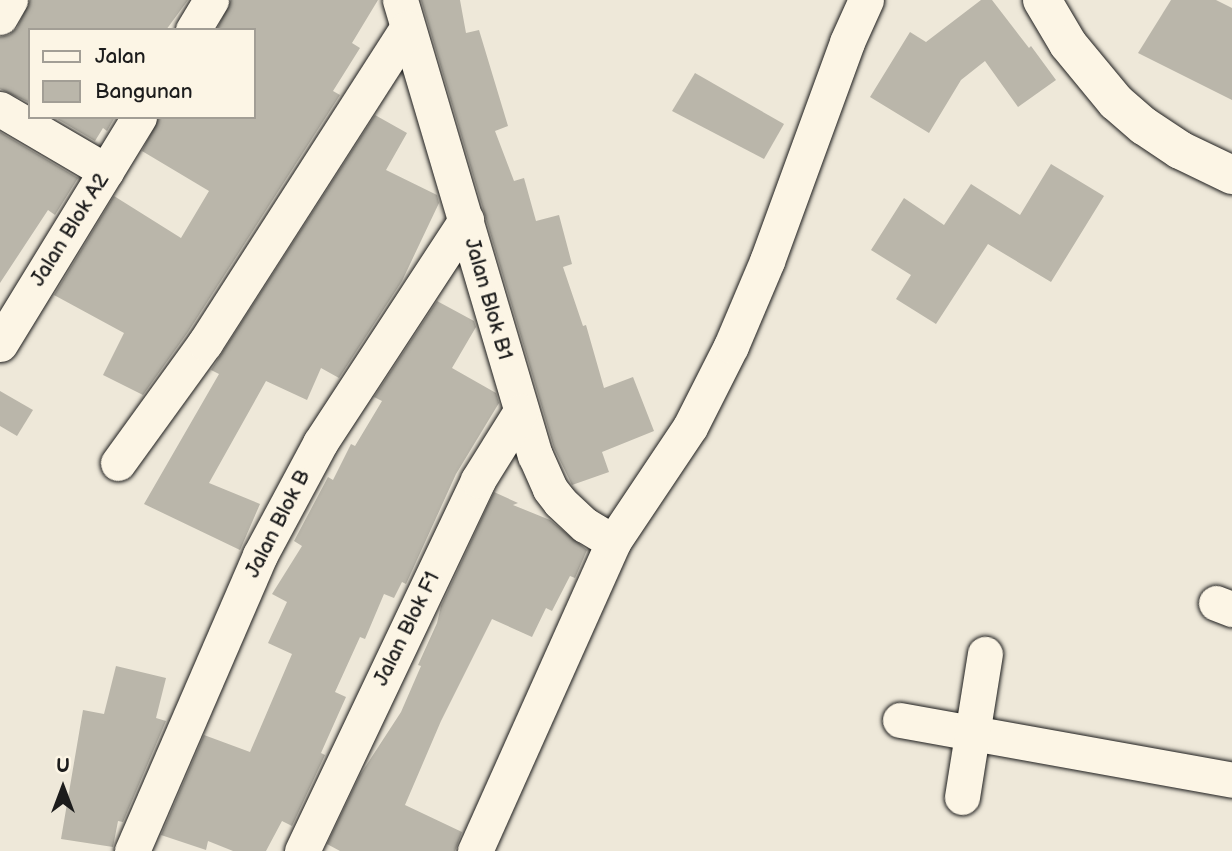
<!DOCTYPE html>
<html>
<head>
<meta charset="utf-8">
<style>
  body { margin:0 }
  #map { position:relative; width:1232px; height:851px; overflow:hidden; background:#eee8d9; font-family:"Balsamiq Sans",sans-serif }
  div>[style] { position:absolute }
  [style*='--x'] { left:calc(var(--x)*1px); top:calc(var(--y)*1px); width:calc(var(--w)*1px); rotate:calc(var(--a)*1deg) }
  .building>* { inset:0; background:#bab6aa }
  .roads { filter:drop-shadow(0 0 2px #1c1c1c) drop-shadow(0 0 2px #1c1c1c) }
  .minor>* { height:35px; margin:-17.5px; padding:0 17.5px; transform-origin:17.5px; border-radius:17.5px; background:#fcf5e5 }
  .major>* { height:38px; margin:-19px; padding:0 19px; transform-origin:19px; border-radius:19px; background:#fcf5e5 }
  span { translate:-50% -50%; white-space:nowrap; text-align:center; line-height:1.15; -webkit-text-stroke:7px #fcf5e5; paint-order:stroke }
  .street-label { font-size:21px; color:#1c1c1c }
  .legend { position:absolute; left:28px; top:28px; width:228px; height:91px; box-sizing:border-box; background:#fcf5e5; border:2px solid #a29e95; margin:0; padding:9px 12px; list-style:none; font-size:21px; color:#1c1c1c }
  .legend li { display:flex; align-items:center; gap:14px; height:35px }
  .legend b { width:35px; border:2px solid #a29e95 }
  .north { position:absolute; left:28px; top:753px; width:70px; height:70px; -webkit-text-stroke:5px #fcf5e5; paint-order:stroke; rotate:0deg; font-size:19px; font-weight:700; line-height:28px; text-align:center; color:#1c1c1c }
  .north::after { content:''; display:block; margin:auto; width:24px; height:32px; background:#1c1c1c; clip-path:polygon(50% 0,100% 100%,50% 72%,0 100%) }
</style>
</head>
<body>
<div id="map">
  <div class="building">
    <i style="clip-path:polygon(30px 0,188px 0,166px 30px,30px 30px,30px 103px,0 89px,0 37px,9px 35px,17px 28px)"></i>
    <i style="clip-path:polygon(231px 0,378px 0,352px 43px,360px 48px,333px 91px,340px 95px,188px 332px,143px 395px,103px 375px,124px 333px,54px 295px,114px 196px,181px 238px,209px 191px,142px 151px,159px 117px,254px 117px,254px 30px,217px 29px)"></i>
    <i style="clip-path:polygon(421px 0,460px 0,466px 33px,479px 30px,508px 126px,495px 131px,514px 181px,524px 178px,536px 221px,559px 215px,572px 264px,563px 267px,583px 326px,586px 325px,604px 388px,633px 377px,654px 431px,602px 452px,609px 472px,572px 485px,554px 448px)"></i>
    <i style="clip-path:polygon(981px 0,992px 0,1029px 48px,1031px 46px,1056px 80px,1018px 107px,985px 61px,961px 80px,929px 133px,870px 97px,910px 32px,926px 42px)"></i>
    <i style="clip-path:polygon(1171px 0,1216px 0,1232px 8px,1232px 100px,1138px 53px)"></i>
    <i style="clip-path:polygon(695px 73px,784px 124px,764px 159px,672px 111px)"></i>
    <i style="clip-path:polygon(375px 115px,407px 133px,386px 170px,437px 195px,439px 203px,402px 281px,339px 378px,321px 368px,307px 400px,266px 381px,209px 483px,260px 504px,240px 550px,144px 504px,219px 374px,211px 370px)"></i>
    <i style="clip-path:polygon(54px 117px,115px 117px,107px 131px,103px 128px,95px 141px)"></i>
    <i style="clip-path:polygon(0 132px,78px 178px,55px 215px,48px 210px,0 283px)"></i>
    <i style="clip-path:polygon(1051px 164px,1104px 196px,1051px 282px,988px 244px,936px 324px,896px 299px,911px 275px,871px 250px,904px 198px,944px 225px,971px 184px,1020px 215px)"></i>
    <i style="clip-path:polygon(437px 301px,474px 321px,476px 327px,452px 368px,496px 393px,499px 403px,456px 474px,406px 584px,402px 582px,394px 598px,384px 594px,365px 639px,360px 637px,335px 692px,346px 697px,321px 753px,325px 755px,292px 826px,282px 821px,266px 851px,233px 851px,208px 841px,206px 850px,161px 835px,204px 735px,250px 752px,292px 654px,268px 643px,287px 602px,272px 594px,302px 546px,294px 541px,328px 477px,333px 480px,351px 444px,355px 446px,382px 401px,374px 397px)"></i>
    <i style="clip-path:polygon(0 391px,33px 410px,17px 436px,0 426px)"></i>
    <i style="clip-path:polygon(494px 492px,518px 503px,513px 505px,550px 520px,587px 550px,575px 578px,570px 576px,552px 611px,546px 608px,532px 637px,492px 619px,441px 721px,405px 805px,462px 832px,455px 851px,340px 851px,327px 844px,360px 775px,401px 712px,421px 666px,418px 665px,437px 623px,441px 606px)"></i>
    <i style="clip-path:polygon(116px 666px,166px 678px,156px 718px,166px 721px,123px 822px,118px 821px,113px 847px,61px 839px,83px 710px,104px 714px)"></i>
  </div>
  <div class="roads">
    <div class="minor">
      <i style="--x:400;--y:0;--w:475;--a:73.5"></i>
      <i style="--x:535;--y:455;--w:37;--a:66"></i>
      <i style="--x:550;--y:489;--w:16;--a:52"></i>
      <i style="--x:560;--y:502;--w:34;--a:43"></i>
      <i style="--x:585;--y:525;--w:33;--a:31"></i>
      <i style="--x:0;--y:17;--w:20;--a:-60"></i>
      <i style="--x:193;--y:30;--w:35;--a:-59"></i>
      <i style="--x:0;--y:109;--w:123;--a:30.3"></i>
      <i style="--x:0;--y:344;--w:266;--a:-58.5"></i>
      <i style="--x:118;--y:463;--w:148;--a:-54.1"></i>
      <i style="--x:205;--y:343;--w:374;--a:-57.3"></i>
      <i style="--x:1216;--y:603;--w:17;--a:21"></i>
      <i style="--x:900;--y:720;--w:337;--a:10.2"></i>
      <i style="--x:962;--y:797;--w:145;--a:-80.9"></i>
      <i style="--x:132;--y:851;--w:322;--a:-66.6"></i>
      <i style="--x:260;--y:555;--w:127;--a:-61.8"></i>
      <i style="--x:320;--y:443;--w:267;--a:-56.8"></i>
      <i style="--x:302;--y:851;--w:411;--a:-64.6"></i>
      <i style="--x:478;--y:480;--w:81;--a:-58.1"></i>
      <i style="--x:475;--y:851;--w:338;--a:-65.9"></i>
      <i style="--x:613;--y:542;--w:138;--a:-56.2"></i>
      <i style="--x:690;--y:427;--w:91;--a:-63.2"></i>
      <i style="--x:731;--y:346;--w:92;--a:-67"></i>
      <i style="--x:767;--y:261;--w:233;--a:-69.9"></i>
      <i style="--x:847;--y:42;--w:46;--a:-65.7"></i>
    </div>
    <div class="major">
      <i style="--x:1042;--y:0;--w:51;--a:59.4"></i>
      <i style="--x:1068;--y:44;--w:75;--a:50.4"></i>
      <i style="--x:1116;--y:102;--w:37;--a:41"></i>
      <i style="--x:1144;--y:126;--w:43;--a:33.7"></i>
      <i style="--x:1180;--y:150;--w:58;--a:25.7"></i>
    </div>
  </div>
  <div class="street-label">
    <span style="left:70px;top:230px;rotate:-58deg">Jalan Blok A2</span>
    <span style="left:488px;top:299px;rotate:74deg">Jalan Blok B1</span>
    <span style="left:278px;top:524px;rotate:-63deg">Jalan Blok B</span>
    <span style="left:407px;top:629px;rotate:-64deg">Jalan Blok F1</span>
  </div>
  <ul class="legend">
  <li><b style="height:9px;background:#fcf5e5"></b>Jalan</li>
  <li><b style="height:19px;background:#bab6aa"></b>Bangunan</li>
  </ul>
  <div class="north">U</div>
</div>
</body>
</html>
